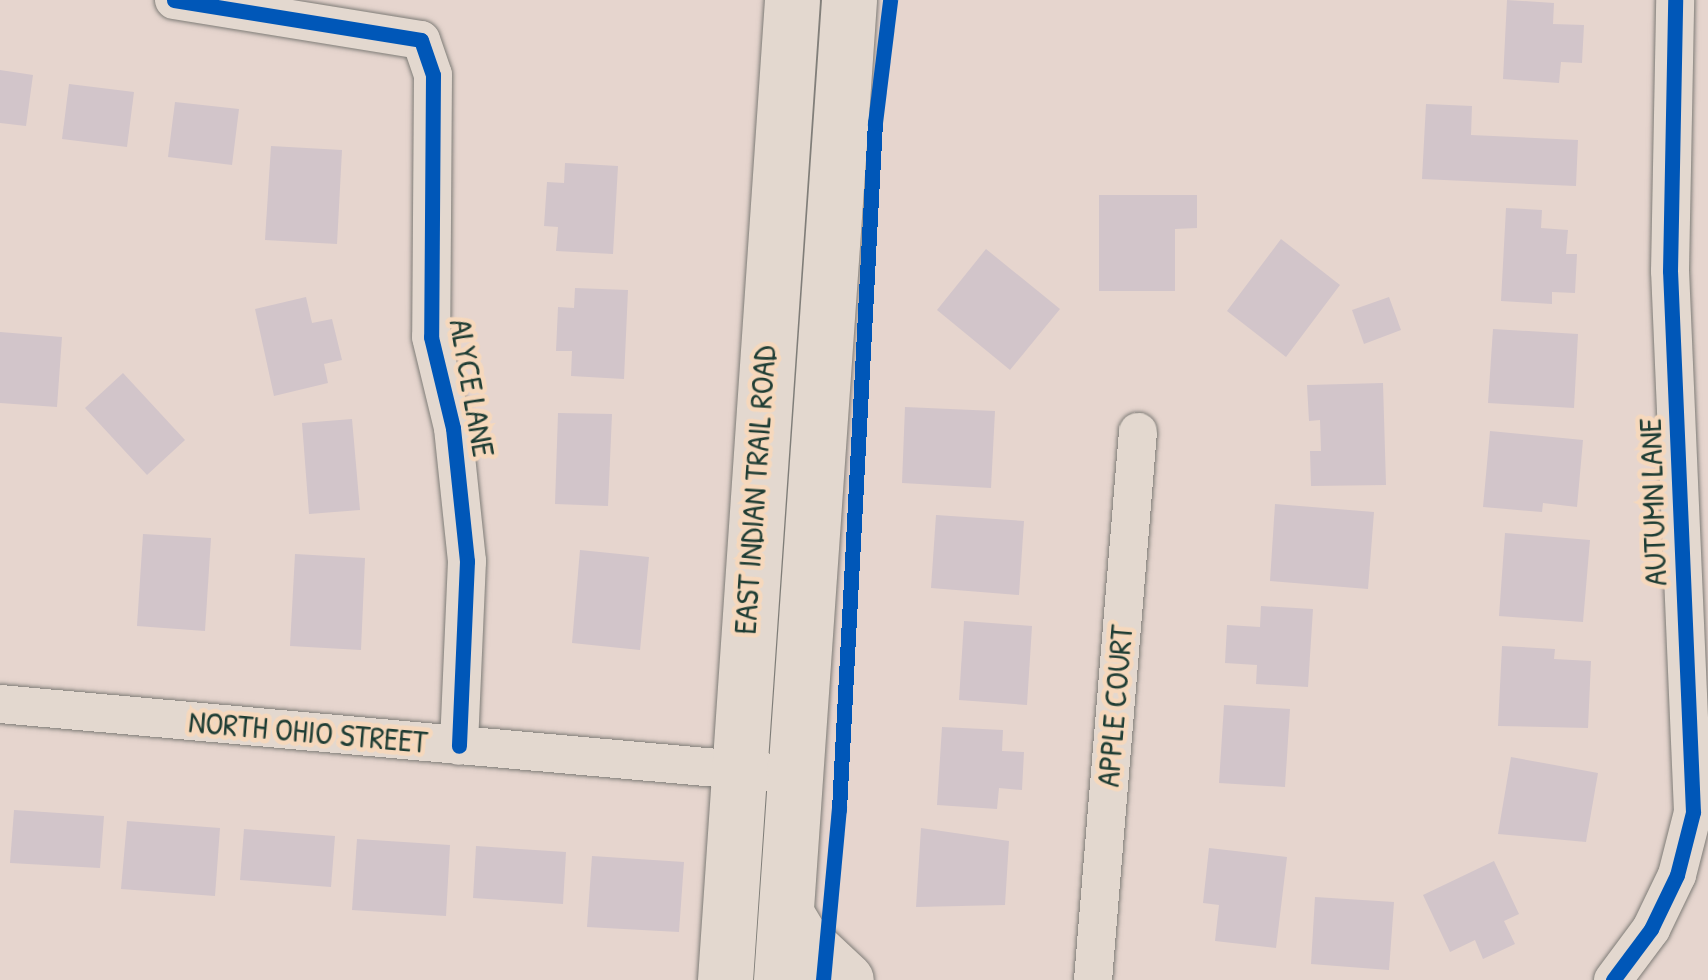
<!DOCTYPE html>
<html>
<head>
<meta charset="utf-8">
<style>
  body { margin:0 }
  #map { position:relative; width:1708px; height:980px; overflow:hidden; background:#e6d5ce; font-family:"Patrick Hand",sans-serif }
  div>[style] { position:absolute }
  [style*='--x'] { left:calc(var(--x)*1px); top:calc(var(--y)*1px); width:calc(var(--w)*1px); rotate:calc(var(--a)*1deg) }
  .building>* { inset:0; background:#d2c5ca }
  .roads { filter:drop-shadow(0 0 2px #7e7c77) drop-shadow(0 0 2px #7e7c77) }
  .minor>* { height:38px; margin:-19px; padding:0 19px; transform-origin:19px; border-radius:19px; background:#e3d8cf }
  .secondary>* { height:55px; margin:-27.5px; padding:0 27.5px; transform-origin:27.5px; border-radius:27.5px; background:#e3d8cf }
  .cycleway>* { height:15px; margin:-7.5px; padding:0 7.5px; transform-origin:7.5px; border-radius:7.5px; background:#0057b8 }
  span { translate:-50% -50%; white-space:nowrap; text-align:center; line-height:1.15; -webkit-text-stroke:9px #f6d8bc; paint-order:stroke }
  .street-label { font-size:32px; color:#1f3d34 }
</style>
</head>
<body>
<div id="map">
  <div class="building">
    <i style="clip-path:polygon(1507px 0,1554px 3px,1553px 24px,1584px 25px,1582px 63px,1561px 62px,1559px 83px,1503px 79px)"></i>
    <i style="clip-path:polygon(0 70px,33px 75px,26px 126px,0 123px)"></i>
    <i style="clip-path:polygon(69px 84px,134px 92px,127px 147px,62px 139px)"></i>
    <i style="clip-path:polygon(175px 102px,239px 109px,232px 165px,168px 157px)"></i>
    <i style="clip-path:polygon(1426px 104px,1472px 106px,1471px 135px,1578px 140px,1576px 186px,1422px 179px)"></i>
    <i style="clip-path:polygon(271px 146px,342px 150px,337px 244px,265px 240px)"></i>
    <i style="clip-path:polygon(565px 163px,618px 166px,613px 254px,556px 251px,558px 227px,544px 226px,547px 182px,564px 183px)"></i>
    <i style="clip-path:polygon(1099px 195px,1197px 195px,1197px 228px,1175px 229px,1175px 291px,1099px 291px)"></i>
    <i style="clip-path:polygon(1506px 208px,1542px 210px,1541px 228px,1568px 230px,1566px 254px,1577px 254px,1575px 293px,1552px 292px,1552px 304px,1501px 301px)"></i>
    <i style="clip-path:polygon(1281px 239px,1340px 285px,1286px 357px,1227px 311px)"></i>
    <i style="clip-path:polygon(986px 249px,1060px 309px,1010px 370px,937px 310px)"></i>
    <i style="clip-path:polygon(575px 288px,628px 290px,624px 379px,571px 376px,572px 351px,556px 351px,558px 307px,574px 308px)"></i>
    <i style="clip-path:polygon(306px 297px,312px 323px,332px 319px,342px 360px,324px 364px,328px 383px,274px 396px,255px 309px)"></i>
    <i style="clip-path:polygon(1389px 297px,1401px 330px,1364px 344px,1352px 310px)"></i>
    <i style="clip-path:polygon(1493px 329px,1578px 334px,1574px 408px,1488px 403px)"></i>
    <i style="clip-path:polygon(0 332px,62px 337px,57px 407px,0 403px)"></i>
    <i style="clip-path:polygon(123px 373px,185px 440px,147px 475px,85px 408px)"></i>
    <i style="clip-path:polygon(1383px 383px,1386px 485px,1311px 486px,1310px 451px,1321px 451px,1320px 420px,1309px 421px,1307px 385px)"></i>
    <i style="clip-path:polygon(905px 407px,995px 411px,991px 488px,902px 483px)"></i>
    <i style="clip-path:polygon(558px 413px,612px 414px,608px 506px,555px 504px)"></i>
    <i style="clip-path:polygon(352px 419px,360px 510px,309px 514px,302px 423px)"></i>
    <i style="clip-path:polygon(1490px 431px,1583px 440px,1577px 507px,1543px 503px,1542px 512px,1483px 507px)"></i>
    <i style="clip-path:polygon(1275px 504px,1374px 512px,1368px 589px,1270px 581px)"></i>
    <i style="clip-path:polygon(936px 515px,1024px 521px,1019px 595px,931px 588px)"></i>
    <i style="clip-path:polygon(1505px 533px,1590px 540px,1583px 622px,1499px 616px)"></i>
    <i style="clip-path:polygon(143px 534px,211px 538px,205px 631px,137px 626px)"></i>
    <i style="clip-path:polygon(580px 550px,649px 557px,640px 650px,572px 643px)"></i>
    <i style="clip-path:polygon(295px 554px,365px 558px,361px 650px,290px 646px)"></i>
    <i style="clip-path:polygon(1261px 606px,1313px 609px,1308px 687px,1256px 684px,1257px 665px,1225px 663px,1227px 625px,1260px 627px)"></i>
    <i style="clip-path:polygon(964px 621px,1032px 626px,1027px 705px,959px 700px)"></i>
    <i style="clip-path:polygon(1502px 646px,1555px 649px,1554px 659px,1591px 661px,1588px 728px,1498px 726px)"></i>
    <i style="clip-path:polygon(1224px 705px,1290px 709px,1285px 787px,1219px 783px)"></i>
    <i style="clip-path:polygon(942px 727px,1003px 730px,1002px 751px,1024px 752px,1022px 790px,999px 788px,997px 809px,937px 805px)"></i>
    <i style="clip-path:polygon(1511px 757px,1598px 773px,1586px 842px,1498px 834px)"></i>
    <i style="clip-path:polygon(14px 810px,104px 816px,100px 868px,10px 863px)"></i>
    <i style="clip-path:polygon(127px 821px,220px 828px,215px 896px,121px 889px)"></i>
    <i style="clip-path:polygon(921px 828px,1009px 841px,1005px 905px,916px 907px)"></i>
    <i style="clip-path:polygon(244px 829px,335px 836px,331px 887px,240px 880px)"></i>
    <i style="clip-path:polygon(357px 839px,450px 845px,446px 916px,352px 910px)"></i>
    <i style="clip-path:polygon(476px 846px,566px 852px,563px 904px,473px 898px)"></i>
    <i style="clip-path:polygon(1209px 848px,1287px 857px,1276px 948px,1215px 941px,1219px 905px,1203px 903px)"></i>
    <i style="clip-path:polygon(592px 856px,684px 862px,679px 932px,587px 927px)"></i>
    <i style="clip-path:polygon(1494px 861px,1519px 914px,1504px 921px,1515px 944px,1483px 959px,1475px 940px,1450px 952px,1423px 895px)"></i>
    <i style="clip-path:polygon(1315px 897px,1394px 902px,1389px 970px,1311px 964px)"></i>
  </div>
  <div class="roads">
    <div class="minor">
      <i style="--x:174;--y:0;--w:250;--a:9.2"></i>
      <i style="--x:421;--y:40;--w:37;--a:71"></i>
      <i style="--x:433;--y:75;--w:262;--a:90.4"></i>
      <i style="--x:431;--y:337;--w:94;--a:76.4"></i>
      <i style="--x:453;--y:428;--w:134;--a:84"></i>
      <i style="--x:467;--y:561;--w:185;--a:92.5"></i>
      <i style="--x:0;--y:704;--w:798;--a:5.1"></i>
      <i style="--x:1093;--y:980;--w:550;--a:-85.31"></i>
      <i style="--x:1613;--y:980;--w:64;--a:-53.3"></i>
      <i style="--x:1651;--y:929;--w:60;--a:-64.3"></i>
      <i style="--x:1677;--y:875;--w:65;--a:-75.7"></i>
      <i style="--x:1693;--y:812;--w:541;--a:-92.43"></i>
      <i style="--x:1670;--y:271;--w:271;--a:-88.9"></i>
    </div>
    <div class="secondary">
      <i style="--x:786;--y:914;--w:26;--a:59"></i>
      <i style="--x:799;--y:936;--w:64;--a:43.1"></i>
      <i style="--x:725;--y:980;--w:982;--a:-86.09"></i>
      <i style="--x:781;--y:980;--w:982;--a:-86.03"></i>
    </div>
  </div>
  <div class="cycleway">
    <i style="--x:174;--y:0;--w:250;--a:9.2"></i>
    <i style="--x:421;--y:40;--w:37;--a:71"></i>
    <i style="--x:433;--y:75;--w:262;--a:90.4"></i>
    <i style="--x:431;--y:337;--w:94;--a:76.4"></i>
    <i style="--x:453;--y:428;--w:134;--a:84"></i>
    <i style="--x:467;--y:561;--w:185;--a:92.5"></i>
    <i style="--x:823;--y:980;--w:172;--a:-84.7"></i>
    <i style="--x:839;--y:809;--w:687;--a:-87"></i>
    <i style="--x:875;--y:123;--w:124;--a:-83"></i>
    <i style="--x:1613;--y:980;--w:64;--a:-53.3"></i>
    <i style="--x:1651;--y:929;--w:60;--a:-64.3"></i>
    <i style="--x:1677;--y:875;--w:65;--a:-75.7"></i>
    <i style="--x:1693;--y:812;--w:541;--a:-92.43"></i>
    <i style="--x:1670;--y:271;--w:271;--a:-88.9"></i>
  </div>
  <div class="street-label">
    <span style="left:472px;top:388px;rotate:80deg">ALYCE LANE</span>
    <span style="left:755px;top:490px;rotate:-86deg">EAST INDIAN TRAIL ROAD</span>
    <span style="left:1653px;top:502px;rotate:-92deg">AUTUMN LANE</span>
    <span style="left:1115px;top:706px;rotate:-85deg">APPLE COURT</span>
    <span style="left:308px;top:732px;rotate:5deg">NORTH OHIO STREET</span>
  </div>
</div>
</body>
</html>
